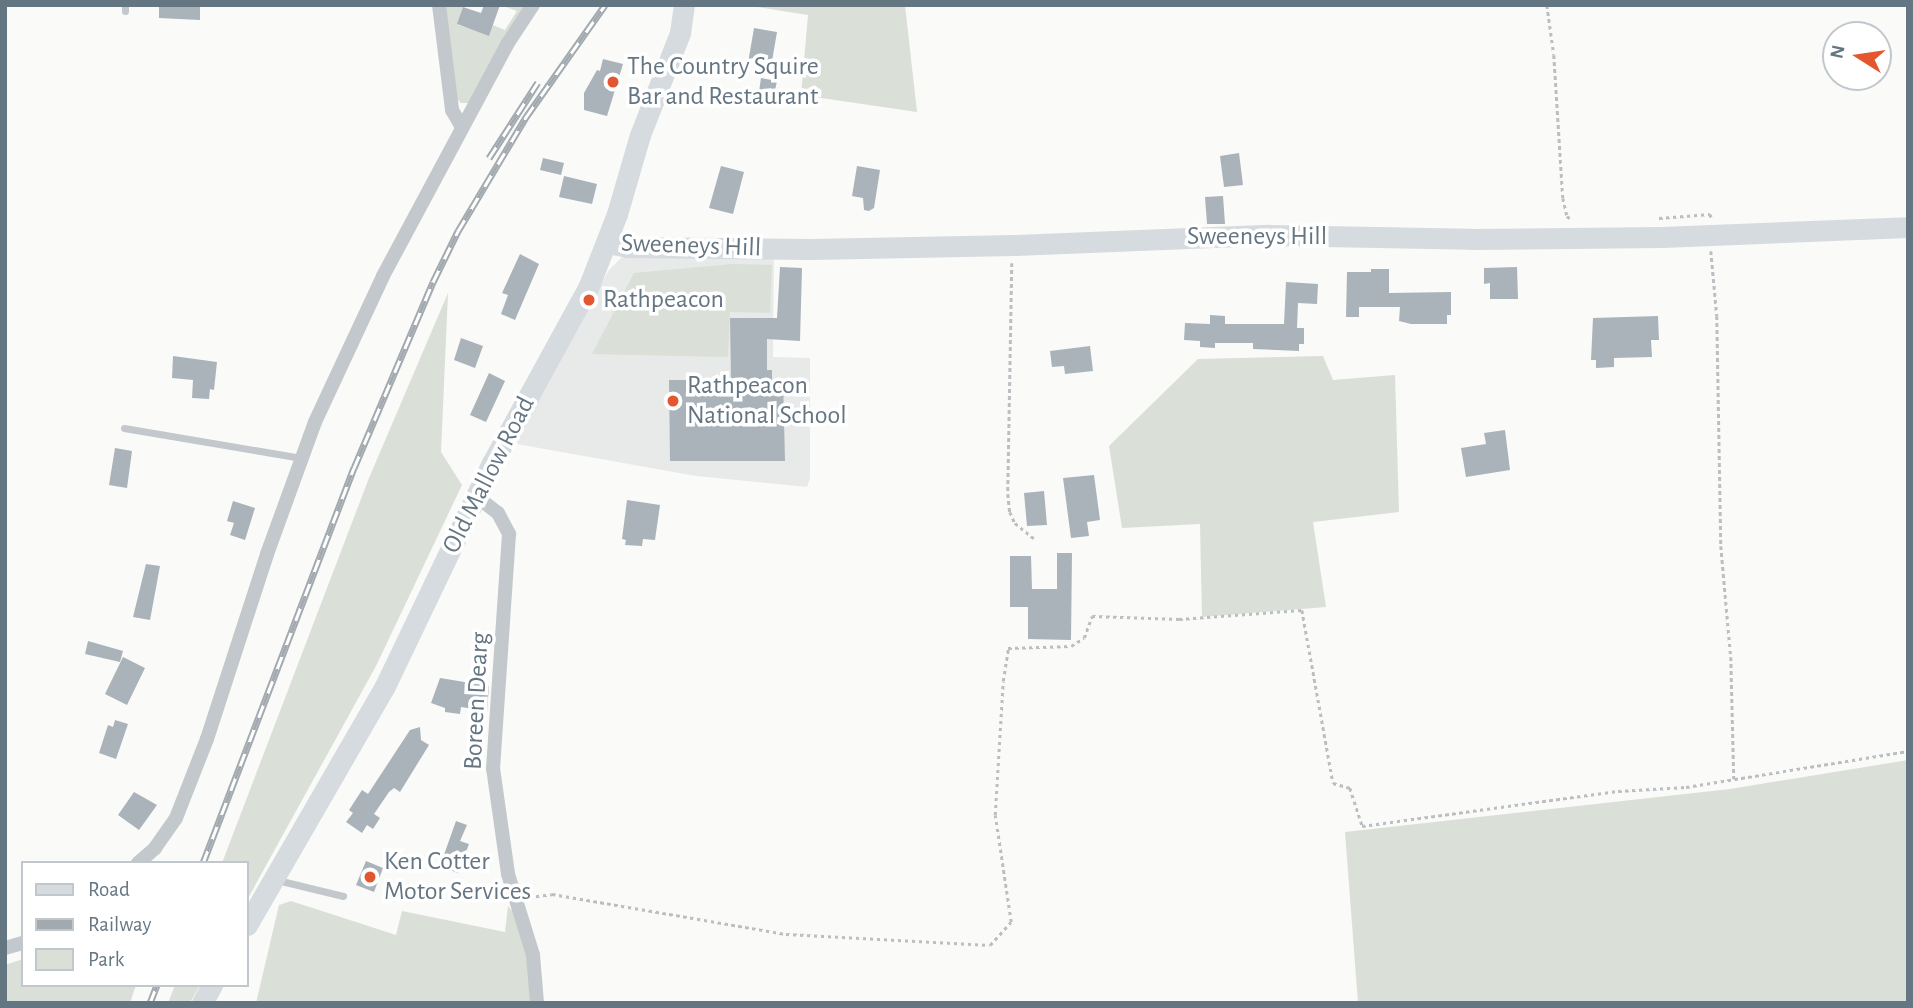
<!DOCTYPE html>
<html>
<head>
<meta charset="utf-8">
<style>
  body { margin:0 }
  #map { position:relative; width:1913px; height:1008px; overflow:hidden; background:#fafaf8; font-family:"Alegreya Sans",sans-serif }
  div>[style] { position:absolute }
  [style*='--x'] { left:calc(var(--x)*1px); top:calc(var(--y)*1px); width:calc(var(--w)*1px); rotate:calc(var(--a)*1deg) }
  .built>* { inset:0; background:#e8e9e9 }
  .green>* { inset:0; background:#dadfd7 }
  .building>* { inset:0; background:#aab3b9 }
  .path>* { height:2.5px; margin-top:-1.25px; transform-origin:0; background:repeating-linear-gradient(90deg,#bbbfc2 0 3.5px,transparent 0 7px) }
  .lane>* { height:7px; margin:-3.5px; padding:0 3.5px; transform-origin:3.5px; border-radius:3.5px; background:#c3c8cc }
  .street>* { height:14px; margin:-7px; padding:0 7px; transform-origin:7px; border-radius:7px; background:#c3c8cc }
  .secondary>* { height:21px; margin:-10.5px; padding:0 10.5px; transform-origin:10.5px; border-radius:10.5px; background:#d6dbdf }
  .rail>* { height:7px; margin-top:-3.5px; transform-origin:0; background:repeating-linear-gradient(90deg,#fff 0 13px,#a2aab0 0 26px); box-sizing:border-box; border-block:2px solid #a2aab0 }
  .dots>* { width:19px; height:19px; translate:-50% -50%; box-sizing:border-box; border:4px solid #fff; border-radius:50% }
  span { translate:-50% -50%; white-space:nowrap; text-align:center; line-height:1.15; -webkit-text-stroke:7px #fff; paint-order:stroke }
  .poi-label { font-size:26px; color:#657683 }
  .left { translate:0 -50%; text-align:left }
  .street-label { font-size:26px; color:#657683 }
  .frame { position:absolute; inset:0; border:7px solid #657683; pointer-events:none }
  .legend { position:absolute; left:21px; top:861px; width:228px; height:126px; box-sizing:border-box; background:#fff; border:2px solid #c1c8cd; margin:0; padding:9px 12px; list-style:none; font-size:21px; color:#657683 }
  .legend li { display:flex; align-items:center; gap:14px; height:35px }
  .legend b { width:35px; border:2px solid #c1c8cd }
  .north { position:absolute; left:1822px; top:21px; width:70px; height:70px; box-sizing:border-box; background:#fff; border:2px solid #c1c8cd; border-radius:50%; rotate:282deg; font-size:19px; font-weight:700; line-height:28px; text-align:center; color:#657683 }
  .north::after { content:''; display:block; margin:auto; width:24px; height:32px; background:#e4572e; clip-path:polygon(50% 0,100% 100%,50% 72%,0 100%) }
</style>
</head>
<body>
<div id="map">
  <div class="built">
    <i style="clip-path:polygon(623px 256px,774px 256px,773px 357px,810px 358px,810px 478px,807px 487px,696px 476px,511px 443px,609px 270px)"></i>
  </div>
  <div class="green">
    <i style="clip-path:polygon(445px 5px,463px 7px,458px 25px,489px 35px,493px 25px,505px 30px,517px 11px,501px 5px,526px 5px,470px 103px,461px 103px,455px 97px)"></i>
    <i style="clip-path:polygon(745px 5px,905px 5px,917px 112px,801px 95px,808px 15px)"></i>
    <i style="clip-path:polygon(732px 264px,772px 265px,770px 313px,730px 312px,728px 357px,592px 354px,634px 273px)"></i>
    <i style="clip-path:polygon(448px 293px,441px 452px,462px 485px,376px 666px,247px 900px,247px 863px,222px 863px,369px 478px)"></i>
    <i style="clip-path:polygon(1323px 356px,1333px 380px,1395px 375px,1399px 512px,1313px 522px,1326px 607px,1202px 617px,1200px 524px,1122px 528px,1109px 446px,1198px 359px)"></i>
    <i style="clip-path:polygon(1908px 760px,1908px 1003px,1358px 1003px,1345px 832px,1730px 789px)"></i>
    <i style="clip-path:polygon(291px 901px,396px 935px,402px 911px,505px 932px,508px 906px,515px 914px,528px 951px,534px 1003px,256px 1003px,279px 905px)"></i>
    <i style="clip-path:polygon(23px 959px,23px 985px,136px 985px,130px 1003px,5px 1003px,5px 965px)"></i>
    <i style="clip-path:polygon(175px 985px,200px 985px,190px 1003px,168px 1003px)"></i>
  </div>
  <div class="building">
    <i style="clip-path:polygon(159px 5px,200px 5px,200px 20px,159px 18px)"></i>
    <i style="clip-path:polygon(484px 5px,500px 5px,489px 36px,457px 24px,463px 7px,481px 13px)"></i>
    <i style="clip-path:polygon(754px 28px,777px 32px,771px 67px,748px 63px)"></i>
    <i style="clip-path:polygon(603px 59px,623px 64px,607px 116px,584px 110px,584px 93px,597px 70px,600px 71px)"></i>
    <i style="clip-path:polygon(761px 78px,777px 81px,774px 95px,759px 92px)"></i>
    <i style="clip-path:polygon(1239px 153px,1243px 185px,1224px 187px,1220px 156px)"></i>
    <i style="clip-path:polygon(543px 158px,564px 163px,561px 175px,540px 170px)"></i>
    <i style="clip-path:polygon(721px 166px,744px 172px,733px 214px,709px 208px)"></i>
    <i style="clip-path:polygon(857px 166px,880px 170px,874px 208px,869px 211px,864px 210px,863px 198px,852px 196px)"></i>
    <i style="clip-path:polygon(564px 176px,597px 184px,592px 204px,559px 197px)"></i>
    <i style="clip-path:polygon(1223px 196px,1225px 224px,1207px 224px,1205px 197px)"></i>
    <i style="clip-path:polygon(520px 254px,539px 264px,515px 320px,501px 314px,508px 295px,502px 293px)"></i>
    <i style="clip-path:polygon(780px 267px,802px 268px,800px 341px,767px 339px,767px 370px,772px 370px,772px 380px,783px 379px,785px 461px,670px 461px,669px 380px,731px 380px,730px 318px,777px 318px)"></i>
    <i style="clip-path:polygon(1517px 267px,1518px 299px,1490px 299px,1490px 283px,1484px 284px,1484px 268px)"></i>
    <i style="clip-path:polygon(1371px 269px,1389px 269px,1389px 293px,1451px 292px,1451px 315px,1447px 315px,1447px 324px,1411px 324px,1399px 321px,1400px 307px,1359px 307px,1359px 317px,1346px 317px,1347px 272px,1371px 272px)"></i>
    <i style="clip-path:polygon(1286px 282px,1318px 284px,1317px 304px,1298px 303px,1297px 328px,1304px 328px,1304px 344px,1299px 344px,1299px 351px,1253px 349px,1253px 343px,1215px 343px,1215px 348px,1200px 347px,1200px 341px,1184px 340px,1185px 323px,1210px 324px,1210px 315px,1225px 316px,1225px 324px,1284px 324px)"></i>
    <i style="clip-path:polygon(1658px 316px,1659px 340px,1651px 340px,1652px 357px,1614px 358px,1614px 367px,1596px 368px,1596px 360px,1591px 360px,1593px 318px)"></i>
    <i style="clip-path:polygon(461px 338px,483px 346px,475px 368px,454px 360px)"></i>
    <i style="clip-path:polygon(1090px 346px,1093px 371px,1065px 374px,1064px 366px,1052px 367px,1050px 351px)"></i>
    <i style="clip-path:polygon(173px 356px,217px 362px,214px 390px,210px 389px,209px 399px,192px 398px,193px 380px,172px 378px)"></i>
    <i style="clip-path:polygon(489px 373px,505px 381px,486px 422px,470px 415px)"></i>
    <i style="clip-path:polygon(1505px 430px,1510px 470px,1466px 477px,1461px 448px,1486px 444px,1484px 433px)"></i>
    <i style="clip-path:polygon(115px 448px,132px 451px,127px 488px,109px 485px)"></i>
    <i style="clip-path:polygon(1094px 475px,1100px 520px,1087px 522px,1089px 536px,1071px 538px,1063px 478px)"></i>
    <i style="clip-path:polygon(1044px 491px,1047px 525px,1027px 526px,1024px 493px)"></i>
    <i style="clip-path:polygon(627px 500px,660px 505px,655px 540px,643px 539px,642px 546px,625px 545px,626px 540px,622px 539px)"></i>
    <i style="clip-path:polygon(233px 501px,255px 508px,245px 540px,230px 535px,234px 523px,227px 521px)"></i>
    <i style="clip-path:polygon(1057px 553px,1072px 553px,1071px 640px,1028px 639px,1028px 607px,1010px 607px,1010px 556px,1031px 556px,1032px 589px,1057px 589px)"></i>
    <i style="clip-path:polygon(146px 564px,160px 566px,150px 620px,133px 617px)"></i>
    <i style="clip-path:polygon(88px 641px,123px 651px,120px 662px,85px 654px)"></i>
    <i style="clip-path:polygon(123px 657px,145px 668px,127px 705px,105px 694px)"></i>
    <i style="clip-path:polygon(440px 678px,489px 686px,487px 711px,461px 707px,460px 714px,445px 712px,445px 708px,431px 703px)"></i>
    <i style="clip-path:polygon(115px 720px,128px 724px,116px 759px,99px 753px,108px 725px,113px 727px)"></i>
    <i style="clip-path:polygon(420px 727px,421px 740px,429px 745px,400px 792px,394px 788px,389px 792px,374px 814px,380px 818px,373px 829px,367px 825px,362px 833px,346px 822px,353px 813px,349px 810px,362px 790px,368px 794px,410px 730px)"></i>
    <i style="clip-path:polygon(134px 792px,157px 805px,139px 830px,118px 815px)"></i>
    <i style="clip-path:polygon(456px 821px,467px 825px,460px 841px,469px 844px,458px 873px,440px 866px)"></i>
    <i style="clip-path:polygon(366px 861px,383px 868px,374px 892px,356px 885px)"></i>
  </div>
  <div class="path">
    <i style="--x:1547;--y:5;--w:50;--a:82"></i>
    <i style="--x:1554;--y:55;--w:143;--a:86.4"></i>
    <i style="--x:1563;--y:198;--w:18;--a:77"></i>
    <i style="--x:1567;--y:216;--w:5;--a:37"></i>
    <i style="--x:1659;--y:218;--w:51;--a:-4.5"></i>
    <i style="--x:1710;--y:214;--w:5;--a:68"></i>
    <i style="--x:1711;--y:251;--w:65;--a:84.7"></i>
    <i style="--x:1717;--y:316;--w:230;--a:89"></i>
    <i style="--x:1721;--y:546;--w:111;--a:84.9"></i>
    <i style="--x:1731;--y:657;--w:122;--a:88.6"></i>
    <i style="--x:1012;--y:263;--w:231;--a:91"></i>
    <i style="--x:1008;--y:494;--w:18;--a:84"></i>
    <i style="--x:1010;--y:512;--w:12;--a:66"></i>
    <i style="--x:1015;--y:523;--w:26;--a:39"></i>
    <i style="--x:529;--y:897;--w:23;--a:-7"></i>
    <i style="--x:552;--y:894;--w:237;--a:9.7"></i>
    <i style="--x:786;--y:934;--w:204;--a:3.1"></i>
    <i style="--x:990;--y:945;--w:31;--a:-48"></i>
    <i style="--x:1011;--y:922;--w:108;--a:-98.5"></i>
    <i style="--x:995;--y:815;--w:134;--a:-86.6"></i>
    <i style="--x:1003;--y:681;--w:33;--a:-81"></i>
    <i style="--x:1008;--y:648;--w:63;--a:-1.8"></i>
    <i style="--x:1071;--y:646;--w:15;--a:-32"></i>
    <i style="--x:1084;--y:638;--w:23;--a:-70"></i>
    <i style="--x:1092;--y:616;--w:87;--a:2"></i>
    <i style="--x:1179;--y:619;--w:123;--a:-4.2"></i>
    <i style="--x:1302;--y:610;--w:176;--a:79.8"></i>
    <i style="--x:1333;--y:783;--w:18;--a:16"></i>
    <i style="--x:1350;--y:788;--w:40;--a:72"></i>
    <i style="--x:1362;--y:826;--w:258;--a:-7.8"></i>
    <i style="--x:1618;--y:791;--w:68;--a:-3.4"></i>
    <i style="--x:1686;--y:787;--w:225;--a:-9.2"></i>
  </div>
  <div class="lane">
    <i style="--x:125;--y:5;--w:6;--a:90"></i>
    <i style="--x:124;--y:428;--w:180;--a:9.6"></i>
    <i style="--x:277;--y:880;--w:68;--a:13.6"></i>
  </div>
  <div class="street">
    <i style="--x:439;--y:5;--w:106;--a:82.9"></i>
    <i style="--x:452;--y:110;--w:20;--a:60"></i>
    <i style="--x:476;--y:496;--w:28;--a:38"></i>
    <i style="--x:498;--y:513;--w:24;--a:62"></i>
    <i style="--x:509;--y:534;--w:235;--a:93.9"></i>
    <i style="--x:493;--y:768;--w:107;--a:81.9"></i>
    <i style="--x:508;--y:874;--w:85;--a:72.8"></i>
    <i style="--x:533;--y:955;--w:48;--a:85.2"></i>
    <i style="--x:138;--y:863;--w:23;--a:-41"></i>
    <i style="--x:155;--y:848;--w:37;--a:-55"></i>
    <i style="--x:176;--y:818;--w:85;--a:-68.6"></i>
    <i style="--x:207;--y:739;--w:194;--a:-72"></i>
    <i style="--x:267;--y:554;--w:140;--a:-70"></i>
    <i style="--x:315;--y:422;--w:161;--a:-65"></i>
    <i style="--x:383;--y:276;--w:264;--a:-61.8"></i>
    <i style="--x:508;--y:43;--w:45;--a:-56.7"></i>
    <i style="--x:5;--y:948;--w:19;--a:-16"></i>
  </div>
  <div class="secondary">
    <i style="--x:607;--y:243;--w:20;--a:11"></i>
    <i style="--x:627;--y:247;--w:184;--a:0.6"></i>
    <i style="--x:811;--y:249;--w:204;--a:-1.1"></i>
    <i style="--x:1015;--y:245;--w:254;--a:-2.3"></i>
    <i style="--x:1269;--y:235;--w:201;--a:1.1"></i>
    <i style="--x:1470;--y:239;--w:192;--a:-0.6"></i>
    <i style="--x:1662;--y:237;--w:246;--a:-2.3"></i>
    <i style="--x:247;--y:925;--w:276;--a:-60"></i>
    <i style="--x:385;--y:686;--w:247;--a:-64.4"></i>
    <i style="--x:492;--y:463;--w:200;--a:-61.3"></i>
    <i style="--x:588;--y:288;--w:79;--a:-68.6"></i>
    <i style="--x:617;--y:214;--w:82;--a:-73.8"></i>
    <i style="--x:640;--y:135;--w:110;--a:-68.6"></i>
    <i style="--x:680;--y:33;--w:28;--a:-82"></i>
    <i style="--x:202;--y:1003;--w:21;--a:-61"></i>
  </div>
  <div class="rail">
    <i style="--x:489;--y:158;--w:90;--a:-57.2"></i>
    <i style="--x:203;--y:863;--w:423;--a:-69.1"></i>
    <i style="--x:354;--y:468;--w:202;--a:-67"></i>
    <i style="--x:433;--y:282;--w:57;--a:-63.9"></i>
    <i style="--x:458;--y:231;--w:133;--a:-59.2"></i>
    <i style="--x:526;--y:117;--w:137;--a:-54.8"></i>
    <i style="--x:150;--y:1003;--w:19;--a:-69"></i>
  </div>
  <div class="dots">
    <i style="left:613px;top:82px;background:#e4572e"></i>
    <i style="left:589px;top:300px;background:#e4572e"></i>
    <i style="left:673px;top:401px;background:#e4572e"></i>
    <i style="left:370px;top:877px;background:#e4572e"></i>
  </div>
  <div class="poi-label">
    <span class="left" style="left:627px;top:82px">The Country Squire<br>Bar and Restaurant</span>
    <span class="left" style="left:603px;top:300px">Rathpeacon</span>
    <span class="left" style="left:687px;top:401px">Rathpeacon<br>National School</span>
    <span class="left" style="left:384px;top:877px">Ken Cotter<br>Motor Services</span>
  </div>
  <div class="street-label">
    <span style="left:1257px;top:237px">Sweeneys Hill</span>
    <span style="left:691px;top:246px;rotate:2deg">Sweeneys Hill</span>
    <span style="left:489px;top:475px;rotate:-63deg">Old Mallow Road</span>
    <span style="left:477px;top:701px;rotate:-87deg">Boreen Dearg</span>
  </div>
  <div class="frame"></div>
  <ul class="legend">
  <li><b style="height:9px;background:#d6dbdf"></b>Road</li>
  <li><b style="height:9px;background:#a2aab0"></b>Railway</li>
  <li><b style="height:19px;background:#dadfd7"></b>Park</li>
  </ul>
  <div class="north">N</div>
</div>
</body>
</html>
